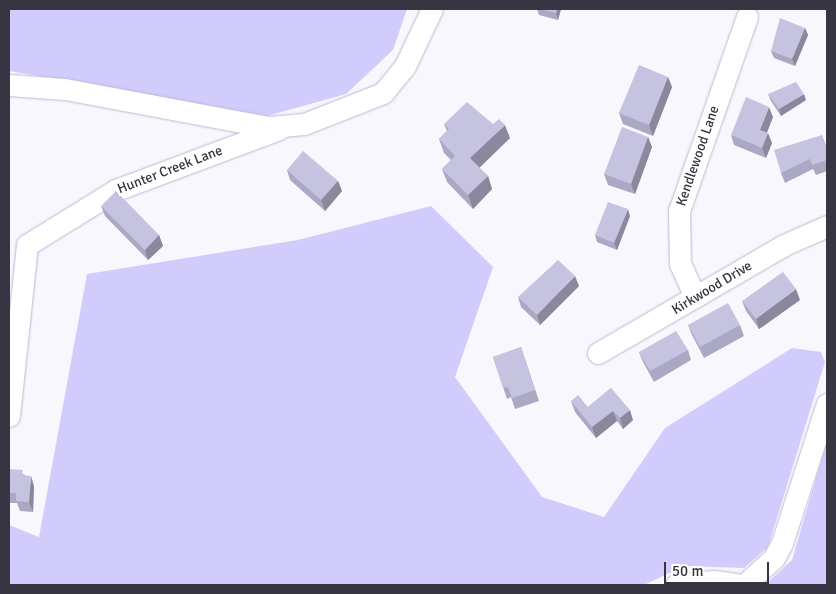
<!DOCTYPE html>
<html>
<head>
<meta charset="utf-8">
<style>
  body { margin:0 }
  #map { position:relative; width:836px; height:594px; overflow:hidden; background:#f8f7fd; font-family:Signika,sans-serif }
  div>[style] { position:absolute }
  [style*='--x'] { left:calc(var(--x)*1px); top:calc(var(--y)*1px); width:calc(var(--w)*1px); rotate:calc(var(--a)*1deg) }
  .green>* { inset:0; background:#d1ccfb }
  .roads { filter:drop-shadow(0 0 1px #bbb8d5) drop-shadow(0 0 1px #bbb8d5) }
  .minor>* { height:21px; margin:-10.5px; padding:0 10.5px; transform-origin:10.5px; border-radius:10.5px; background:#fff }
  .wall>* { inset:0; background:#aaa8c2 }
  .shaded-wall>* { inset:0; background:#8b889e }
  .building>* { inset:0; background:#c6c3e1 }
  span { translate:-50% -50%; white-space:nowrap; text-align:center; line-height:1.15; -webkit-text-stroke:5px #fff; paint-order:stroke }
  .street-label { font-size:14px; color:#363541 }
  .frame { position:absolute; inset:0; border:10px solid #363541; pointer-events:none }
  .scale { position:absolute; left:664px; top:562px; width:105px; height:22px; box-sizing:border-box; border:2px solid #363541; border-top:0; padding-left:6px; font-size:15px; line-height:18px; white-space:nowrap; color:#363541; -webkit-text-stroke:4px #fff; paint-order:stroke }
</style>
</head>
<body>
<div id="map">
  <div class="green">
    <i style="clip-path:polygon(9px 9px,407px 9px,393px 50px,346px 94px,267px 116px,9px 71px)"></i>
    <i style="clip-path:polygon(431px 206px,493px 267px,455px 377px,542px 497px,604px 517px,665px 428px,792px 348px,821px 352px,825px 362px,768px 547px,744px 568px,684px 566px,644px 585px,9px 585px,9px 525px,39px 537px,87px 274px,298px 240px)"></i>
    <i style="clip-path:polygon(827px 441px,827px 585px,765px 585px,792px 560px)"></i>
  </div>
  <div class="roads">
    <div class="minor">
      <i style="--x:9;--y:85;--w:56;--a:4.1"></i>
      <i style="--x:65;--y:89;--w:208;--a:10.6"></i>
      <i style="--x:269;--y:127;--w:35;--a:-5"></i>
      <i style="--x:304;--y:124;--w:85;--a:-21.4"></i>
      <i style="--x:383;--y:93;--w:35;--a:-51"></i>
      <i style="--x:405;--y:66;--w:63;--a:-64.7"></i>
      <i style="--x:695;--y:297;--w:36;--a:-114"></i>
      <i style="--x:680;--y:264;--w:53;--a:-91.1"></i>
      <i style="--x:679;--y:211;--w:206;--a:-70.7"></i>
      <i style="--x:598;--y:353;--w:215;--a:-30.1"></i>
      <i style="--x:784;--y:245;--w:47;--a:-23.8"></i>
      <i style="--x:9;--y:416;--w:172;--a:-84"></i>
      <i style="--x:27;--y:245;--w:105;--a:-31.7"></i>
      <i style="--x:116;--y:190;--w:174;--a:-20.5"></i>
      <i style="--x:745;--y:584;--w:39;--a:-42"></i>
      <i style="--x:774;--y:558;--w:17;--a:-62"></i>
      <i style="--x:782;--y:543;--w:146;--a:-72.1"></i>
      <i style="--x:676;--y:585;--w:38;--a:-6"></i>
      <i style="--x:714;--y:581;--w:30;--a:8"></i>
    </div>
  </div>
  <div class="wall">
    <i style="clip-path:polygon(537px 9px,561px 9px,558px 20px,539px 15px)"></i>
    <i style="clip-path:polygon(805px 28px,808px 35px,795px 66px,774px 58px,771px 51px)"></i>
    <i style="clip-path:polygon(668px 77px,672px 87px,653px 136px,623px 124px,619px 113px)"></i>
    <i style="clip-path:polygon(768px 94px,806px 100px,781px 116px,771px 101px)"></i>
    <i style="clip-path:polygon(773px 117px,767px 132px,772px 143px,766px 158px,734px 145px,731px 135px)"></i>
    <i style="clip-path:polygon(444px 124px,510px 138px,479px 168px,488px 176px,492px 189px,473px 209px,447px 182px,442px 169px,451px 160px,444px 153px,439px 139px,447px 131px)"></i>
    <i style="clip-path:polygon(822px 135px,827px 149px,827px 171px,816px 175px,813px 169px,785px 183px,781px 173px)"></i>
    <i style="clip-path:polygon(648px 137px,652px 147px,635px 194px,608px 185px,604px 174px)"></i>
    <i style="clip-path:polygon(287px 170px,338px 181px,342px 191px,325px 211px,290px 180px)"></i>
    <i style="clip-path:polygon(101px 206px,159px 235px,163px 246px,148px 260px,105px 216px)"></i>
    <i style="clip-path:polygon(630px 216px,617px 250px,597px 242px,595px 235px)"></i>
    <i style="clip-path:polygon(579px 286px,540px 325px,521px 307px,518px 297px)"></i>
    <i style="clip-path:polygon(800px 300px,759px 329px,746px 311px,742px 301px)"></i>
    <i style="clip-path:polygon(688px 325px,740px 325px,744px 336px,704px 358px,692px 335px)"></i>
    <i style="clip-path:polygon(521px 347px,539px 401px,515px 409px,511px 397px,507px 399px,493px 357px)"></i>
    <i style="clip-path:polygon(688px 350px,691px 360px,654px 382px,643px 362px,639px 352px)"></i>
    <i style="clip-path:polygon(611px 388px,633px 420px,623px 429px,617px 421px,596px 438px,575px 412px,571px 401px,588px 407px)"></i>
    <i style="clip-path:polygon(9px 469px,25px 475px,34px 486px,33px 512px,20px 511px,17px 503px,9px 503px)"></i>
  </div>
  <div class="shaded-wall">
    <i style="clip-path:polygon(557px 9px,561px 9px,558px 20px,556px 13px)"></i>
    <i style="clip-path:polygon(805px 28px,808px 35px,795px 66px,792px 59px)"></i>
    <i style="clip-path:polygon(668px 77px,672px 87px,653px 136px,649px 125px)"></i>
    <i style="clip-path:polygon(804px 94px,806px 100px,781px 116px,779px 109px)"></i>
    <i style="clip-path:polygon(769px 107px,773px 117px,764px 140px,760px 130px)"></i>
    <i style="clip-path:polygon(505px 125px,510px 138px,475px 172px,470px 158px)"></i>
    <i style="clip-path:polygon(768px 133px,772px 143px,766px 158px,762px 148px)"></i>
    <i style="clip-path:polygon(648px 137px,652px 147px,635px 194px,631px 184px)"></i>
    <i style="clip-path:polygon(488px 176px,492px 189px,473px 209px,468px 195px)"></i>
    <i style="clip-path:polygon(338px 181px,342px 191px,325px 211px,321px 200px)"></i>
    <i style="clip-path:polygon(628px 209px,630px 216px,617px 250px,614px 243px)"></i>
    <i style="clip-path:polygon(159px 235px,163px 246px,148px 260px,145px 250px)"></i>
    <i style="clip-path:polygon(575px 276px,579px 286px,540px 325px,537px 315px)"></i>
    <i style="clip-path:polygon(796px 289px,800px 300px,759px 329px,756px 319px)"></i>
    <i style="clip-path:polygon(630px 410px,633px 420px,623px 429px,620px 418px)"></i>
    <i style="clip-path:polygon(613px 411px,617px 421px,596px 438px,592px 427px)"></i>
    <i style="clip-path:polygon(31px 476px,34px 486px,33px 512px,29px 502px)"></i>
  </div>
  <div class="building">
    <i style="clip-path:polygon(539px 9px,557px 9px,556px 13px)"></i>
    <i style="clip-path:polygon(780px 18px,805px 28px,792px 59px,771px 51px)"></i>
    <i style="clip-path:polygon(639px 65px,668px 77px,649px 125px,619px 113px)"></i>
    <i style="clip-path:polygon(796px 82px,804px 94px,779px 109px,768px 94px)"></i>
    <i style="clip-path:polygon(746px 97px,769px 107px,760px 130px,768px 133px,762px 148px,731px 135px)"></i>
    <i style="clip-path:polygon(467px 102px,493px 124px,499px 119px,505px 125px,470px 158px,488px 176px,468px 195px,442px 169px,455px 156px,439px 139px,449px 129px,444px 124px)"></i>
    <i style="clip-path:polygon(622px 127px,648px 137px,631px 184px,604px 174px)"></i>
    <i style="clip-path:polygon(822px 135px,827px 151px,827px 160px,812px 165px,810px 159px,781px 173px,774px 150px)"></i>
    <i style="clip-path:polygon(303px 151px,338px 181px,321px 200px,287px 170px)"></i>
    <i style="clip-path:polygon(116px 191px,159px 235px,145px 250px,101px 206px)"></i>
    <i style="clip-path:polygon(608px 202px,628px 209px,614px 243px,595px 235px)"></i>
    <i style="clip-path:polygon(558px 260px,575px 276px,537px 315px,518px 297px)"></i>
    <i style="clip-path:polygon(783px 272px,796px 289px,756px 319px,742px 301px)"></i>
    <i style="clip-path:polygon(728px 303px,740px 325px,700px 347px,688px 325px)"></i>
    <i style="clip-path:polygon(676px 331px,688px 350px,650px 371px,639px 352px)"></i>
    <i style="clip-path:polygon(521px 347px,535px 390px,512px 398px,508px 387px,503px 388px,493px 357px)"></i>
    <i style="clip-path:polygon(611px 388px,630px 410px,620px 418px,613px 411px,592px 427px,571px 401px,578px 395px,588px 407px)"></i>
    <i style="clip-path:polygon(9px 469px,23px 470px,22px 475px,31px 476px,29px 502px,16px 501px,16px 493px,9px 493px)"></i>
  </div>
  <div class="street-label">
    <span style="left:698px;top:156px;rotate:-71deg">Kendlewood Lane</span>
    <span style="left:170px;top:170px;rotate:-21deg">Hunter Creek Lane</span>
    <span style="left:712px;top:288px;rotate:-31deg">Kirkwood Drive</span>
  </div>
  <div class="frame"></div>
  <div class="scale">50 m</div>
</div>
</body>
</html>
